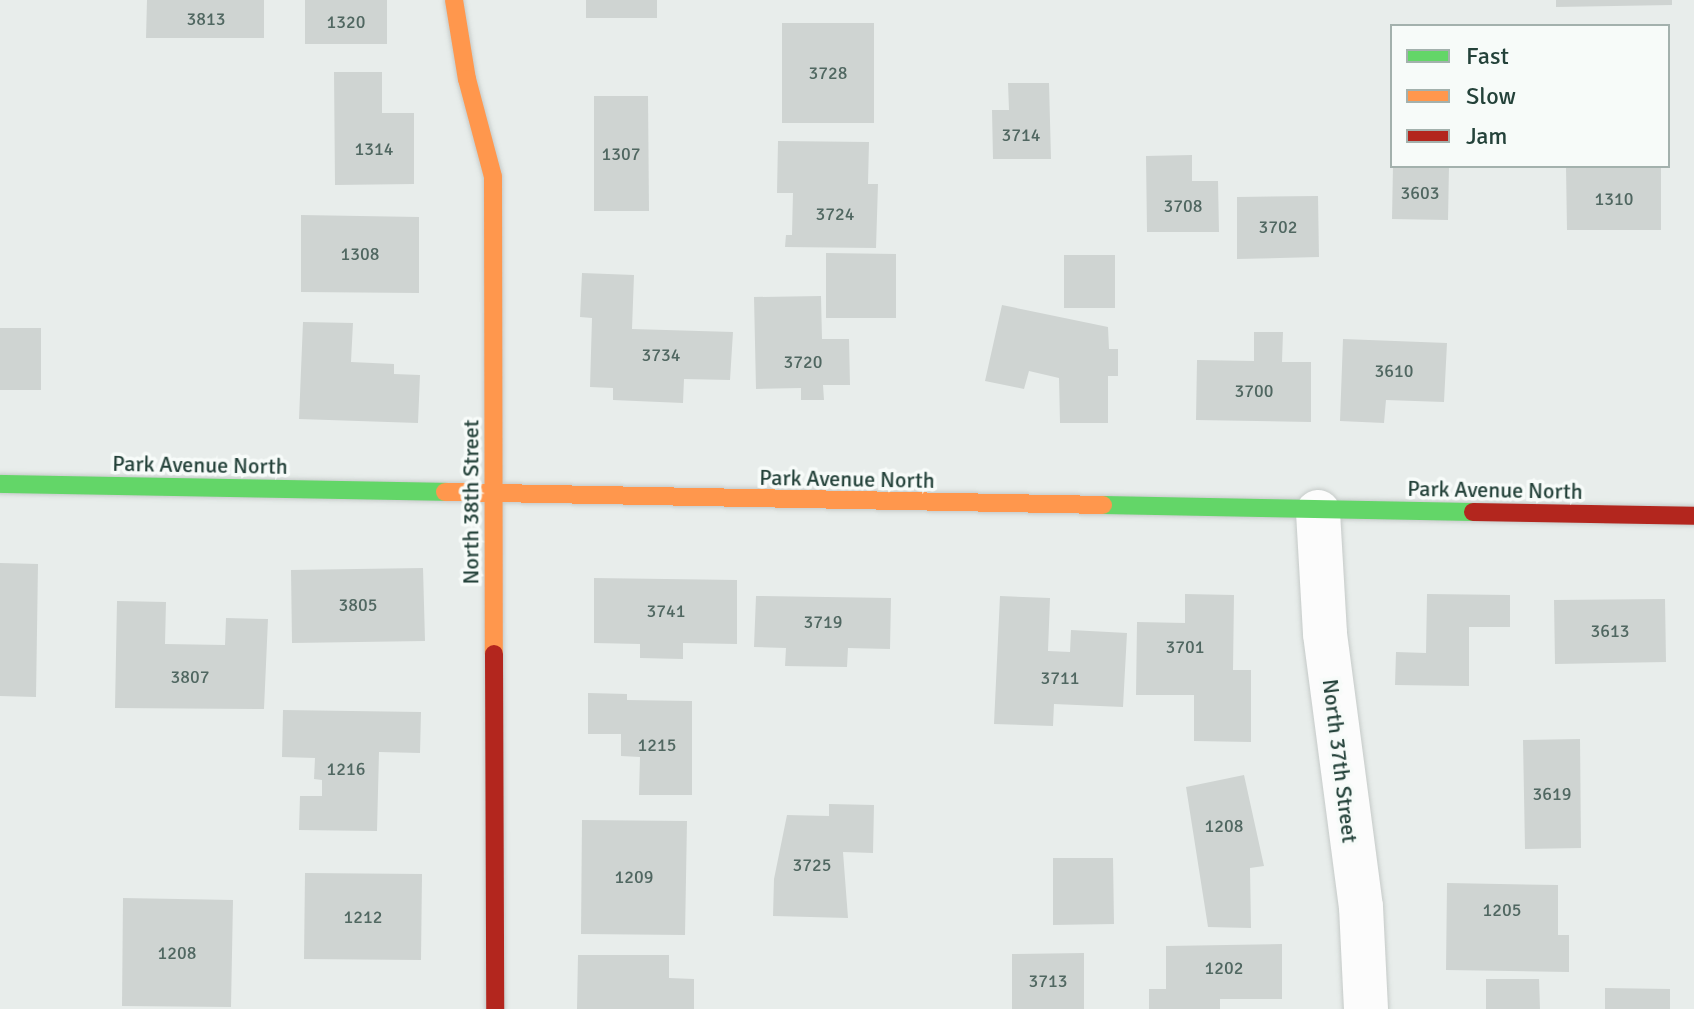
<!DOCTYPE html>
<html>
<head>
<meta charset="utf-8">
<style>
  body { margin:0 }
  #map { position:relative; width:1694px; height:1009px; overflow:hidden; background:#e8edeb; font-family:Signika,sans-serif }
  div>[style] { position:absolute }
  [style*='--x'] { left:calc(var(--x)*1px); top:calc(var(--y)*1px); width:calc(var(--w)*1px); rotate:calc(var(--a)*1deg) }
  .building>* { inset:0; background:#cfd4d2 }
  .roads { filter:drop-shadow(0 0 2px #c5cac8) drop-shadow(0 0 2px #c5cac8) }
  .street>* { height:44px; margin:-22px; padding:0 22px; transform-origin:22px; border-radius:22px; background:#fcfcfc }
  .fast>* { height:18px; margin:-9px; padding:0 9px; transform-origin:9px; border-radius:9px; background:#63d668 }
  .slow>* { height:18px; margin:-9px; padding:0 9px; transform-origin:9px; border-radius:9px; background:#ff974d }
  .jam>* { height:18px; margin:-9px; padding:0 9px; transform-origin:9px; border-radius:9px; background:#b3261e }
  span { translate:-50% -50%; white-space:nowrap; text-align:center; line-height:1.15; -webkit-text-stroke:7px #f7fbf9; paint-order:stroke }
  .number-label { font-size:18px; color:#506761 }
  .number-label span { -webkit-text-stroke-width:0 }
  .street-label { font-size:22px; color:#24423a }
  .legend { position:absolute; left:1390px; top:24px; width:280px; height:144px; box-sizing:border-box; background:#f7fbf9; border:2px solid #a3b1ad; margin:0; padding:10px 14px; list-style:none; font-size:24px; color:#24423a }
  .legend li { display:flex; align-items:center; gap:16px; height:40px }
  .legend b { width:40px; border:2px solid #a3b1ad }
</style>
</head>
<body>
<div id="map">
  <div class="building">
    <i style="clip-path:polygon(147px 0,264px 0,264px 38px,146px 38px)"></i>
    <i style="clip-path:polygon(305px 0,387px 0,387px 44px,305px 44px)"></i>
    <i style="clip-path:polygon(586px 0,657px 0,657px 18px,586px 18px)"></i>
    <i style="clip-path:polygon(1556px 0,1672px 0,1672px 5px,1556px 7px)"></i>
    <i style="clip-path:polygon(782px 23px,874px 23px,874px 123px,782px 123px)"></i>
    <i style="clip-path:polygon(334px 72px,382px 72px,382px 113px,414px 113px,414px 184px,335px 185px)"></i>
    <i style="clip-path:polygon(1008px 83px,1049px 83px,1051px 159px,993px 159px,992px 110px,1009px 110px)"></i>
    <i style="clip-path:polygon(594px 96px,648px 96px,649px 211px,594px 211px)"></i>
    <i style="clip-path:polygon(778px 141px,869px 142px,868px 184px,878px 184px,876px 248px,785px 247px,786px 235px,792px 235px,793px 193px,777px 193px)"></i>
    <i style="clip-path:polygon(1192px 155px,1192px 181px,1218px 181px,1219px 232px,1147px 232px,1146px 156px)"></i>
    <i style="clip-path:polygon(1393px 166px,1449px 166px,1448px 220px,1392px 219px)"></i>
    <i style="clip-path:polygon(1566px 167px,1661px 167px,1661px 230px,1567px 230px)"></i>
    <i style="clip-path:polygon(1318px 196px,1319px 257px,1237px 259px,1237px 197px)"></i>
    <i style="clip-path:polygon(301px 215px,419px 217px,419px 293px,301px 292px)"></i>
    <i style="clip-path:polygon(826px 253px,896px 254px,896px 318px,826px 318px)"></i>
    <i style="clip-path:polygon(1064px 255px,1115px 255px,1115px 308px,1064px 308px)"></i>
    <i style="clip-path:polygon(582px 273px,634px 275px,632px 329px,733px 332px,730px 380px,684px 379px,683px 403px,613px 400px,613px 388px,590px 387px,592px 318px,580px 317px)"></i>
    <i style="clip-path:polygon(821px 296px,822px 339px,849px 339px,850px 385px,823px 385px,824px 400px,801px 400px,801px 388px,756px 389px,754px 297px)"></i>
    <i style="clip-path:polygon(1002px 305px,1108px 327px,1109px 349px,1118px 349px,1118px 376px,1108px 376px,1108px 423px,1060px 423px,1059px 378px,1029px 371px,1024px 389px,985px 381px)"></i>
    <i style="clip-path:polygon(303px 322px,353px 323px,351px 362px,394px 364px,394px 374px,420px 375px,418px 423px,299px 419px)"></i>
    <i style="clip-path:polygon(0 328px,41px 328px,41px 390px,0 390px)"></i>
    <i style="clip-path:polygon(1254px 332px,1283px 332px,1282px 362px,1311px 362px,1311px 422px,1196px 420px,1197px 360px,1254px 361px)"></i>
    <i style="clip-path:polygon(1343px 339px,1447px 343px,1444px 402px,1386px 400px,1384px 423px,1340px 421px)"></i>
    <i style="clip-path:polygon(0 563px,38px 564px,36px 697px,0 696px)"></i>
    <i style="clip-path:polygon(423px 568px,425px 641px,292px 643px,291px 570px)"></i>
    <i style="clip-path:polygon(594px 578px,737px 580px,737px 644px,683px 643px,683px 659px,640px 658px,640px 644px,594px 643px)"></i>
    <i style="clip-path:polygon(1185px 594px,1234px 595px,1233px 670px,1251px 670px,1251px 742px,1194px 741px,1194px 695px,1136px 695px,1137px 622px,1185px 623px)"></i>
    <i style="clip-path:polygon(1427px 594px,1510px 595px,1510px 627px,1469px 627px,1469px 686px,1395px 685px,1396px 652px,1426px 653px)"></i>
    <i style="clip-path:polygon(756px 596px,891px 598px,890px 649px,848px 648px,847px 667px,785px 666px,786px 648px,754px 647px)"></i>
    <i style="clip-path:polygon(1000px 596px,1050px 598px,1048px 651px,1070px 652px,1071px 630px,1127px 633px,1123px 707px,1054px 704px,1053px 726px,994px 724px)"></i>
    <i style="clip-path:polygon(1665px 599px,1666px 662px,1555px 664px,1554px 600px)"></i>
    <i style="clip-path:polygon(117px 601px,166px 602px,165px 644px,225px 645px,226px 618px,268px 619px,264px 709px,115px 708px)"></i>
    <i style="clip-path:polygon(588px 693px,627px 694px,627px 700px,692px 701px,692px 795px,639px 795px,640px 757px,621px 756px,621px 734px,588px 734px)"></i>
    <i style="clip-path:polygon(283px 710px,421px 712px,420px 753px,379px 752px,377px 831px,299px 830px,300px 796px,322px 796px,322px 780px,314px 779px,315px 758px,282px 757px)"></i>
    <i style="clip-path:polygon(1580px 739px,1581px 848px,1525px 849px,1523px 740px)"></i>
    <i style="clip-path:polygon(1244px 775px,1264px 866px,1250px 868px,1251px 928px,1208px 927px,1186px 787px)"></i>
    <i style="clip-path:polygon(829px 804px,874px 805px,873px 853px,843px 852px,848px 918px,773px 916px,774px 879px,787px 815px,829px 816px)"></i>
    <i style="clip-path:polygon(582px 820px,687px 821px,685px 935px,581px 934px)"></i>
    <i style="clip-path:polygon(1053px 858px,1113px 858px,1114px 924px,1053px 925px)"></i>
    <i style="clip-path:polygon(305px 873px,422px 874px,421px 960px,304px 959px)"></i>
    <i style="clip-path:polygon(1447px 883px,1558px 885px,1558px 935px,1569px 935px,1569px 972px,1446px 970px)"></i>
    <i style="clip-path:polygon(123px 898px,233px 900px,231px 1007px,122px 1006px)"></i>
    <i style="clip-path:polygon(1282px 944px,1282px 999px,1220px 999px,1220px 1009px,1149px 1009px,1149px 989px,1166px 989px,1166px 946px)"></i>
    <i style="clip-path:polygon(1084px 953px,1084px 1009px,1012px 1009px,1012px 954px)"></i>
    <i style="clip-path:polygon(578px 955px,669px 955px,669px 978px,694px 979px,694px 1009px,577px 1009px)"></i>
    <i style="clip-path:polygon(1486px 979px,1539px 979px,1540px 1009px,1486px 1009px)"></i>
    <i style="clip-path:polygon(1605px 988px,1670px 989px,1670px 1009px,1605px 1009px)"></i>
  </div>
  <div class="roads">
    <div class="street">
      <i style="--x:1318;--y:512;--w:122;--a:86.7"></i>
      <i style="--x:1325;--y:634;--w:275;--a:82.5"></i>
      <i style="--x:1361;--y:907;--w:102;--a:87.2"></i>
    </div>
    <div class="fast">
      <i style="--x:0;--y:484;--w:445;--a:1"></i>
      <i style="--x:1103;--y:505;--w:370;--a:1.1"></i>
    </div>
    <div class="slow">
      <i style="--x:454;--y:0;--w:80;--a:80.7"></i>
      <i style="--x:467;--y:79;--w:101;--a:75.1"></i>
      <i style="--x:493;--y:177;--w:477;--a:89.9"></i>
      <i style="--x:445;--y:492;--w:658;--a:1.13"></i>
    </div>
    <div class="jam">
      <i style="--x:1473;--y:512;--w:221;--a:1"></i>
      <i style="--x:494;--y:654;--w:355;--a:89.8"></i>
    </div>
  </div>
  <div class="number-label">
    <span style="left:206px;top:19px">3813</span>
    <span style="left:346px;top:22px">1320</span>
    <span style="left:828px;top:73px">3728</span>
    <span style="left:1021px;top:135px">3714</span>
    <span style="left:374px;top:149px">1314</span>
    <span style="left:621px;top:154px">1307</span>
    <span style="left:1420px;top:193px">3603</span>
    <span style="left:1614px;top:199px">1310</span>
    <span style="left:1183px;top:206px">3708</span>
    <span style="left:835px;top:214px">3724</span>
    <span style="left:1278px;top:227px">3702</span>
    <span style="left:360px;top:254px">1308</span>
    <span style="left:661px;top:355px">3734</span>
    <span style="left:803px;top:362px">3720</span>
    <span style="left:1394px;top:371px">3610</span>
    <span style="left:1254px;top:391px">3700</span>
    <span style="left:358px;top:605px">3805</span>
    <span style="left:666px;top:611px">3741</span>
    <span style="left:823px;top:622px">3719</span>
    <span style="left:1610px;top:631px">3613</span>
    <span style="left:1185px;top:647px">3701</span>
    <span style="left:190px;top:677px">3807</span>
    <span style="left:1060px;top:678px">3711</span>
    <span style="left:657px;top:745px">1215</span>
    <span style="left:346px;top:769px">1216</span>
    <span style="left:1552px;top:794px">3619</span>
    <span style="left:1224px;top:826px">1208</span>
    <span style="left:812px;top:865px">3725</span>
    <span style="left:634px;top:877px">1209</span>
    <span style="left:1502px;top:910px">1205</span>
    <span style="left:363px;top:917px">1212</span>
    <span style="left:177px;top:953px">1208</span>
    <span style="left:1224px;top:968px">1202</span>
    <span style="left:1048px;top:981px">3713</span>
  </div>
  <div class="street-label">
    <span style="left:200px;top:465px;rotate:1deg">Park Avenue North</span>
    <span style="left:847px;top:479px;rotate:1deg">Park Avenue North</span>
    <span style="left:1495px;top:490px;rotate:1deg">Park Avenue North</span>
    <span style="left:471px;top:502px;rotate:-90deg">North 38th Street</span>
    <span style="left:1340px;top:761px;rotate:83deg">North 37th Street</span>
  </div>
  <ul class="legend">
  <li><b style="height:10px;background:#63d668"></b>Fast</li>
  <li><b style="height:10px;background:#ff974d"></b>Slow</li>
  <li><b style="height:10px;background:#b3261e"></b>Jam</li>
  </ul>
</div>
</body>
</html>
